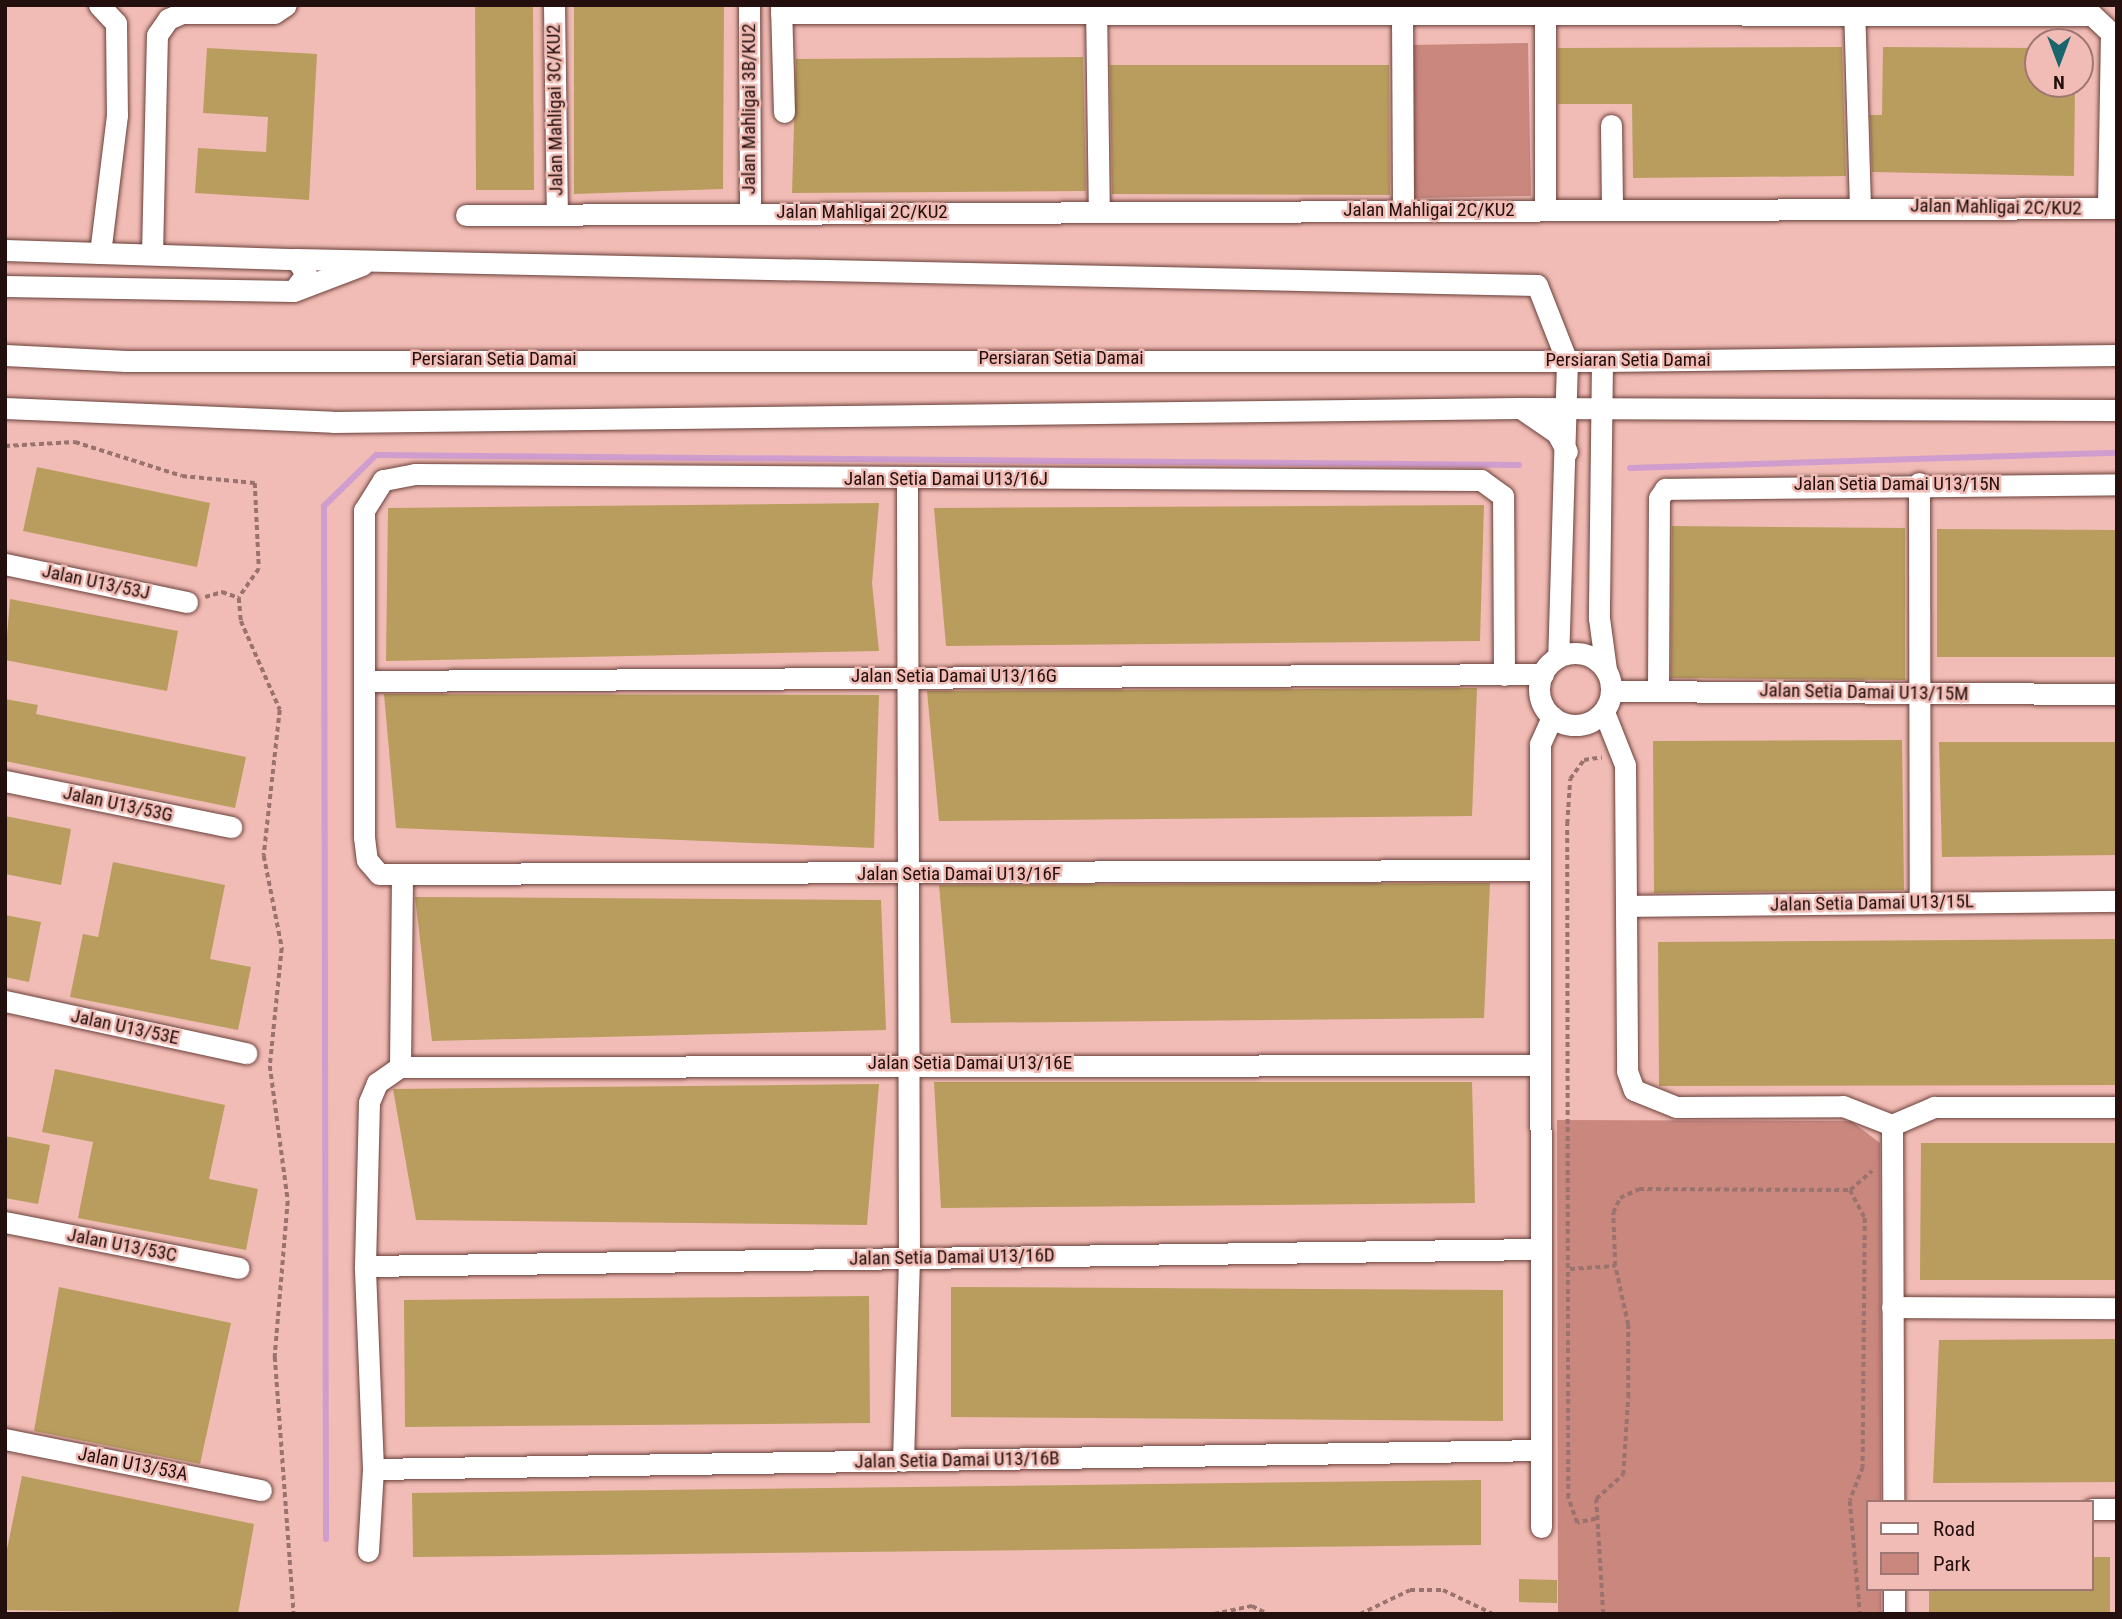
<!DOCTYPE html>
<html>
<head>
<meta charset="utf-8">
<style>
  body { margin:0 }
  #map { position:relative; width:2122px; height:1619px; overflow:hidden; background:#f1bcb5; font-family:"Roboto Condensed",sans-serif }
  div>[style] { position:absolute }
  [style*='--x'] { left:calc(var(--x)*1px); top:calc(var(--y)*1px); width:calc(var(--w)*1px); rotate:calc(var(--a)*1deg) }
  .green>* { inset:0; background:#c9877e }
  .stream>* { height:6px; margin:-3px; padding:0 3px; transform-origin:3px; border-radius:3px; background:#cf9dce }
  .building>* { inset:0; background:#b89d5e }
  .path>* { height:3.5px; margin-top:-1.75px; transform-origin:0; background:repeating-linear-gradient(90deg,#9a736e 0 5px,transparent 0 8.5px) }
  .roads { filter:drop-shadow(0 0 2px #6b403a) drop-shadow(0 0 2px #6b403a) }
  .minor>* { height:21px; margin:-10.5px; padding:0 10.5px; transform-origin:10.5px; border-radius:10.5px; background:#fff }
  .minor>.ring { margin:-10.5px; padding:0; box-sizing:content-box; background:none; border:21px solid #fff; border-radius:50% }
  span { translate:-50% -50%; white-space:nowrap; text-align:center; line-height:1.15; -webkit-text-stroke:5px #f1bcb5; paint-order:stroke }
  .street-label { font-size:19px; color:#23100e }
  .frame { position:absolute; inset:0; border:7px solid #23100e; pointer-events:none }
  .legend { position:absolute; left:1866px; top:1500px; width:228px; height:91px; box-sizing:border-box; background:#f1bcb5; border:2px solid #9f7772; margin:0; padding:9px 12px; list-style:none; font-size:21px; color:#23100e }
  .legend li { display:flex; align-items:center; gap:14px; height:35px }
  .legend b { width:35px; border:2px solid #9f7772 }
  .north { position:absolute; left:2024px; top:28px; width:70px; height:70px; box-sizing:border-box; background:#f1bcb5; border:2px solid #9f7772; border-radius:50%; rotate:180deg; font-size:19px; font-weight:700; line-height:28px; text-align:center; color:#23100e }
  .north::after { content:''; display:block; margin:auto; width:24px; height:32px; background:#19656e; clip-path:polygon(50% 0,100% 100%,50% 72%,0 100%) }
</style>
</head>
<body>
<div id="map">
  <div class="green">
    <i style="clip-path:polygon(1528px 43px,1531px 196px,1414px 198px,1412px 45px)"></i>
    <i style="clip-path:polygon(1557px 1120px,1851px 1121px,1880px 1143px,1881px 1502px,1868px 1502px,1868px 1589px,1881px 1589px,1881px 1614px,1558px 1614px)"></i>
  </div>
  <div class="stream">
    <i style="--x:1630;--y:468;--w:487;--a:-1.8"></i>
    <i style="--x:326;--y:1539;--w:1033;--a:-90.11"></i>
    <i style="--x:324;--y:506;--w:73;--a:-44.4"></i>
    <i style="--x:376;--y:455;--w:1143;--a:0.5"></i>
  </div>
  <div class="building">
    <i style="clip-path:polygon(475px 5px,533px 5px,534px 190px,476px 190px)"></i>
    <i style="clip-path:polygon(574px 5px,724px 5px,723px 189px,574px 194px)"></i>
    <i style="clip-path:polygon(1842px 47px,1846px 176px,1633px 178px,1632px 104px,1558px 104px,1558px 48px)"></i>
    <i style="clip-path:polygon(1883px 47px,2038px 48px,2038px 84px,2075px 84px,2074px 176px,1872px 172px,1870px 115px,1882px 115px)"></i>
    <i style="clip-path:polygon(207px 48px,317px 54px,309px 200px,195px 193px,198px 148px,266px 152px,268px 117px,203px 113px)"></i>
    <i style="clip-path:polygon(1083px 57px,1086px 191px,792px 193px,796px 59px)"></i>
    <i style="clip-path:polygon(1110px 65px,1389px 65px,1390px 195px,1112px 194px)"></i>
    <i style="clip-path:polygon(37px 467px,210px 503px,197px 567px,23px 531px)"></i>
    <i style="clip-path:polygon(879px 503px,872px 583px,879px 651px,386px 661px,388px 508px)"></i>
    <i style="clip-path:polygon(1484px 505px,1480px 641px,946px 646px,934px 508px)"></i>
    <i style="clip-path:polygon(1672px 526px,1905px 528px,1905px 680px,1671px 678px)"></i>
    <i style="clip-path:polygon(1937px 529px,2117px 530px,2117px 657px,1937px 657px)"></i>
    <i style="clip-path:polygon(10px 599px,178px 631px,167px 691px,5px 660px)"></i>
    <i style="clip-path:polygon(1477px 688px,1472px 816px,939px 821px,927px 691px)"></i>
    <i style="clip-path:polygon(384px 694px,879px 695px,874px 848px,396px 828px)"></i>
    <i style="clip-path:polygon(5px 699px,38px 705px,36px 714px,246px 757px,235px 808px,5px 761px)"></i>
    <i style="clip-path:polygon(1902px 740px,1904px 890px,1654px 893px,1653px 741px)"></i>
    <i style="clip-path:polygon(1939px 742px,2117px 742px,2117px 855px,1942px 857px)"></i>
    <i style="clip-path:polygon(5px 816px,71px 829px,61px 885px,5px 874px)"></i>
    <i style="clip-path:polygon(113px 862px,225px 885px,210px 959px,251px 967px,238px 1030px,70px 997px,83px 934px,98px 937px)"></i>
    <i style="clip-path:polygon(1490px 883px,1484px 1018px,951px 1023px,939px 885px)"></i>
    <i style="clip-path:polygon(415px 897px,881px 900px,886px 1030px,432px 1041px)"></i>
    <i style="clip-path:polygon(5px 915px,41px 922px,29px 982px,5px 977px)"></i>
    <i style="clip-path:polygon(2117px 939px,2117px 1085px,1659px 1086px,1658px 942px)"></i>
    <i style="clip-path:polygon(55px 1069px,225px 1105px,209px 1179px,258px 1189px,246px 1250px,78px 1218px,93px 1142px,42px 1132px)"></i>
    <i style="clip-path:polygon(934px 1082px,1472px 1082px,1475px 1203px,941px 1208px)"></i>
    <i style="clip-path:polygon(879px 1084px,867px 1225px,416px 1220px,393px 1089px)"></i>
    <i style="clip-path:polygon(5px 1136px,50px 1145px,38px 1204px,5px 1198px)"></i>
    <i style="clip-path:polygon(1921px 1143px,2117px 1143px,2117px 1280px,1920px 1280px)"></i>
    <i style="clip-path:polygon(59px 1287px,231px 1323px,200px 1464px,34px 1431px)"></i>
    <i style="clip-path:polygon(951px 1287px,1503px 1290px,1503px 1421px,951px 1417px)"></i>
    <i style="clip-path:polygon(869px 1296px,870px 1423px,405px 1427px,404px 1300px)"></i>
    <i style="clip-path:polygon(2117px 1339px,2117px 1482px,1933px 1483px,1939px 1340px)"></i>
    <i style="clip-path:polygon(22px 1476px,254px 1524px,238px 1614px,5px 1610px,5px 1559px)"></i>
    <i style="clip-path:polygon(1481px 1480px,1481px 1545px,413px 1557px,412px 1493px)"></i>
    <i style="clip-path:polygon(2092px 1557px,2110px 1557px,2110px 1614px,1929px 1614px,1929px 1589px,2092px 1589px)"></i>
    <i style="clip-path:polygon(1519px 1579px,1557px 1580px,1557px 1603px,1519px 1602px)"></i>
  </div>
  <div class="path">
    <i style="--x:5;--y:446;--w:70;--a:-3.3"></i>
    <i style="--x:75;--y:442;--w:112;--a:17.6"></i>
    <i style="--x:182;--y:476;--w:73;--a:5.5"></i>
    <i style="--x:255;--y:483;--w:86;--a:87.3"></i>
    <i style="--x:259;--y:569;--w:35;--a:125"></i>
    <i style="--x:205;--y:597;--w:18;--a:-16"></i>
    <i style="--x:222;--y:592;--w:18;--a:19"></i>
    <i style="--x:239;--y:598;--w:23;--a:85"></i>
    <i style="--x:241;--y:621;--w:97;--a:66.3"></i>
    <i style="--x:280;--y:710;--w:147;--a:96.3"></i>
    <i style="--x:264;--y:856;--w:94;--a:78.9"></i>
    <i style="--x:282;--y:948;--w:119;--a:95.8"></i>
    <i style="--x:270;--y:1066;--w:136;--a:82.4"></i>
    <i style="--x:288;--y:1201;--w:157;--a:94.8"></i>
    <i style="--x:275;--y:1357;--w:258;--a:85.8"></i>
    <i style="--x:1850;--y:1190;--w:29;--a:-41"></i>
    <i style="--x:1570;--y:1269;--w:45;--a:-3.8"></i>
    <i style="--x:1596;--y:1519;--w:19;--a:168"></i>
    <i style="--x:1577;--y:1523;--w:27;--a:-110"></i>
    <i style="--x:1568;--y:1498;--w:674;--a:-90.09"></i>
    <i style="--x:1567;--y:824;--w:45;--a:-86.2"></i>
    <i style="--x:1570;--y:779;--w:24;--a:-54"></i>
    <i style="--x:1584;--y:760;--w:18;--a:-9"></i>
    <i style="--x:1214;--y:1614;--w:39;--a:-12"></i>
    <i style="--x:1252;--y:1606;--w:18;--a:27"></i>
    <i style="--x:1360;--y:1614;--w:55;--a:-25.6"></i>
    <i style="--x:1410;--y:1590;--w:33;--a:0"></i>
    <i style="--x:1443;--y:1590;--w:55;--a:25.6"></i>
    <i style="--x:1603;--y:1614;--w:115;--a:-93.5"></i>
    <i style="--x:1596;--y:1499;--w:36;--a:-42"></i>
    <i style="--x:1623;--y:1475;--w:78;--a:-86.3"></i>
    <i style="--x:1628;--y:1397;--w:72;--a:-90"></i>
    <i style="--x:1628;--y:1325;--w:60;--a:-102.4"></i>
    <i style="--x:1615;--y:1266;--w:53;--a:-92.2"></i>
    <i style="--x:1613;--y:1213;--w:17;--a:-65"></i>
    <i style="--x:1620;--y:1198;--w:21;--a:-25"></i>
    <i style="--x:1639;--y:1189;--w:211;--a:0.3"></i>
    <i style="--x:1850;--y:1190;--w:32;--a:62"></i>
    <i style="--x:1865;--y:1218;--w:249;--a:90.5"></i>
    <i style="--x:1863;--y:1467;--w:36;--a:111"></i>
    <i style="--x:1850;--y:1501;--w:113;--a:84.9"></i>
  </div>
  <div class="roads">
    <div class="minor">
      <i style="--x:99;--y:5;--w:25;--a:47"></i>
      <i style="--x:116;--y:23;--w:92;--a:89.4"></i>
      <i style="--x:117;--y:115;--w:139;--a:97"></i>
      <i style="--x:554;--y:5;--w:210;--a:89.2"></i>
      <i style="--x:749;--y:5;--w:207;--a:89.7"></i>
      <i style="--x:781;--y:5;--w:107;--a:88.4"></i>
      <i style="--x:1096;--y:5;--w:206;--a:89.2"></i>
      <i style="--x:1854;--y:5;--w:201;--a:88.3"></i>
      <i style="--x:781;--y:13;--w:1311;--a:0.09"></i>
      <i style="--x:2092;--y:15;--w:26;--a:43"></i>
      <i style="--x:2111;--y:33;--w:175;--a:91"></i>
      <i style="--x:1402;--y:13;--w:197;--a:89.7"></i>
      <i style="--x:1545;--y:14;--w:195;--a:90"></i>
      <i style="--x:1611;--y:125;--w:85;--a:89.3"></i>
      <i style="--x:466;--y:215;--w:1651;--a:-0.24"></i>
      <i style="--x:5;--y:250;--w:291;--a:1.8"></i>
      <i style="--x:296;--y:259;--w:18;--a:56"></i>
      <i style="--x:306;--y:274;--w:21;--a:127"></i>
      <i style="--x:293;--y:291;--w:288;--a:-179"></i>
      <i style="--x:152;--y:254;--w:219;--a:-88.7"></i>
      <i style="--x:157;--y:35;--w:19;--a:-55"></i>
      <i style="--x:168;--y:19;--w:15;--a:-23"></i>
      <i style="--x:182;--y:13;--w:92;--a:0"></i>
      <i style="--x:274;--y:13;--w:14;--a:-34"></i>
      <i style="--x:296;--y:259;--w:1241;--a:1.2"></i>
      <i style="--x:1537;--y:285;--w:82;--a:68.5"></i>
      <i style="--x:1567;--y:361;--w:296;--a:91.7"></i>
      <i style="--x:294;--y:291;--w:73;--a:-20.9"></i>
      <i style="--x:5;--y:355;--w:121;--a:2.8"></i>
      <i style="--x:126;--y:361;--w:1476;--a:0"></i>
      <i style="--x:1602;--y:361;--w:515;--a:-0.67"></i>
      <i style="--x:1602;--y:361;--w:257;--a:90.7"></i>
      <i style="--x:1599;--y:618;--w:52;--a:82.3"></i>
      <i style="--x:5;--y:408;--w:328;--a:2.4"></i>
      <i style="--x:333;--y:422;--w:1187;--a:-0.68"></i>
      <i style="--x:1520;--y:408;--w:597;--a:0.19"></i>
      <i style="--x:1522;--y:409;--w:42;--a:34.4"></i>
      <i style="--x:1557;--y:433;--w:21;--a:62"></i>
      <i style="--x:1919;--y:483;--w:420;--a:89.9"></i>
      <i style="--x:5;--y:564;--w:186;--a:11.8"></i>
      <i class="ring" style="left:1539px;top:653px;width:51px;height:51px"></i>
      <i style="--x:1504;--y:675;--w:179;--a:-90.3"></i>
      <i style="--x:1503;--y:496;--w:27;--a:-144"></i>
      <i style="--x:1481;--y:480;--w:1066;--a:-179.68"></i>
      <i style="--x:415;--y:474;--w:33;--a:169"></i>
      <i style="--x:383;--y:480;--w:36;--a:122"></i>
      <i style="--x:364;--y:510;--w:327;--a:90"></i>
      <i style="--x:364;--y:837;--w:23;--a:83"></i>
      <i style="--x:367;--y:860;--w:18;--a:49"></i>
      <i style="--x:379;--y:874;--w:1161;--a:-0.2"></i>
      <i style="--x:365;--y:681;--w:1178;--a:-0.34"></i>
      <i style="--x:1658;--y:689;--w:191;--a:-89.7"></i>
      <i style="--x:1659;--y:498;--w:11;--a:-56"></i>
      <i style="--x:1665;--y:489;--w:452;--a:-0.6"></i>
      <i style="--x:1612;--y:691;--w:505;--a:0.34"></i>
      <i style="--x:1604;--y:712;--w:57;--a:68.4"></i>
      <i style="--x:1625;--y:765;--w:306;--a:89.6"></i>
      <i style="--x:1627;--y:1071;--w:20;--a:70"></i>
      <i style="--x:1634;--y:1090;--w:45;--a:22"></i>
      <i style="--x:1676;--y:1107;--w:167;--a:-0.3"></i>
      <i style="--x:1843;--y:1106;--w:53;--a:21.2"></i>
      <i style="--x:1892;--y:1125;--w:46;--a:-23.2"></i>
      <i style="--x:1934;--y:1107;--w:183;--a:0"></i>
      <i style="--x:5;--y:781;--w:231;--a:11.5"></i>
      <i style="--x:1627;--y:906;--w:490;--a:-0.6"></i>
      <i style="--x:5;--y:1001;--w:247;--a:12.2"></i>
      <i style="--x:400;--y:1067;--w:1140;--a:-0.1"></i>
      <i style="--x:400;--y:1067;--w:189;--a:-89.4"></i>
      <i style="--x:1892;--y:1125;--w:377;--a:89.8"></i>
      <i style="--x:5;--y:1222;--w:238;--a:11.1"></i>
      <i style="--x:365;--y:1266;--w:1175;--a:-0.83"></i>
      <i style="--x:1892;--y:1307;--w:225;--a:0.3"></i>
      <i style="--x:5;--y:1439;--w:261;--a:11.3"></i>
      <i style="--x:903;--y:1461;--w:203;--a:-88.3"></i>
      <i style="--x:909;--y:1258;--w:779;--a:-90.15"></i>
      <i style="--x:373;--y:1469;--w:1168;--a:-0.93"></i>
      <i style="--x:2092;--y:1509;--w:25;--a:0"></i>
      <i style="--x:1541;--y:1527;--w:783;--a:-90.07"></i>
      <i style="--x:1540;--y:744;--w:30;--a:-66"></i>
      <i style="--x:368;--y:1551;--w:82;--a:-86.5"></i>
      <i style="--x:373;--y:1469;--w:203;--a:-92.3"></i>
      <i style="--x:365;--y:1266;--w:164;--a:-88.6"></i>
      <i style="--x:369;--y:1102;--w:21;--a:-67"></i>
      <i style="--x:377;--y:1083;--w:28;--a:-35"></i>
      <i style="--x:1894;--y:1589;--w:25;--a:90"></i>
    </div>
  </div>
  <div class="street-label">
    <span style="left:749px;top:109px;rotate:-90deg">Jalan Mahligai 3B/KU2</span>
    <span style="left:555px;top:110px;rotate:-91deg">Jalan Mahligai 3C/KU2</span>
    <span style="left:1996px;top:207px;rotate:1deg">Jalan Mahligai 2C/KU2</span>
    <span style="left:1429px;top:210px">Jalan Mahligai 2C/KU2</span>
    <span style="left:862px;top:212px">Jalan Mahligai 2C/KU2</span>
    <span style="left:1061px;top:358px">Persiaran Setia Damai</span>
    <span style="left:494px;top:359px">Persiaran Setia Damai</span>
    <span style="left:1628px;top:360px">Persiaran Setia Damai</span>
    <span style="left:946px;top:479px">Jalan Setia Damai U13/16J</span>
    <span style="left:1897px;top:484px">Jalan Setia Damai U13/15N</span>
    <span style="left:96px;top:582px;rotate:12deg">Jalan U13/53J</span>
    <span style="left:954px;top:676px">Jalan Setia Damai U13/16G</span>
    <span style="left:1864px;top:692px;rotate:1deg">Jalan Setia Damai U13/15M</span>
    <span style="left:118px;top:804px;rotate:12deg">Jalan U13/53G</span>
    <span style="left:959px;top:874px">Jalan Setia Damai U13/16F</span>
    <span style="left:1872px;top:903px;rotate:-1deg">Jalan Setia Damai U13/15L</span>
    <span style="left:125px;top:1027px;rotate:12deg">Jalan U13/53E</span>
    <span style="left:970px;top:1063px">Jalan Setia Damai U13/16E</span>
    <span style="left:122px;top:1245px;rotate:11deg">Jalan U13/53C</span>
    <span style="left:952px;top:1257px;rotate:-1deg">Jalan Setia Damai U13/16D</span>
    <span style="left:957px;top:1460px;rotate:-1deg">Jalan Setia Damai U13/16B</span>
    <span style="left:133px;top:1464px;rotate:11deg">Jalan U13/53A</span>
  </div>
  <div class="frame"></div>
  <ul class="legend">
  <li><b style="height:9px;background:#fff"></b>Road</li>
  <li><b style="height:19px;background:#c9877e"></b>Park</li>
  </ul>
  <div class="north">N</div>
</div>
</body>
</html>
